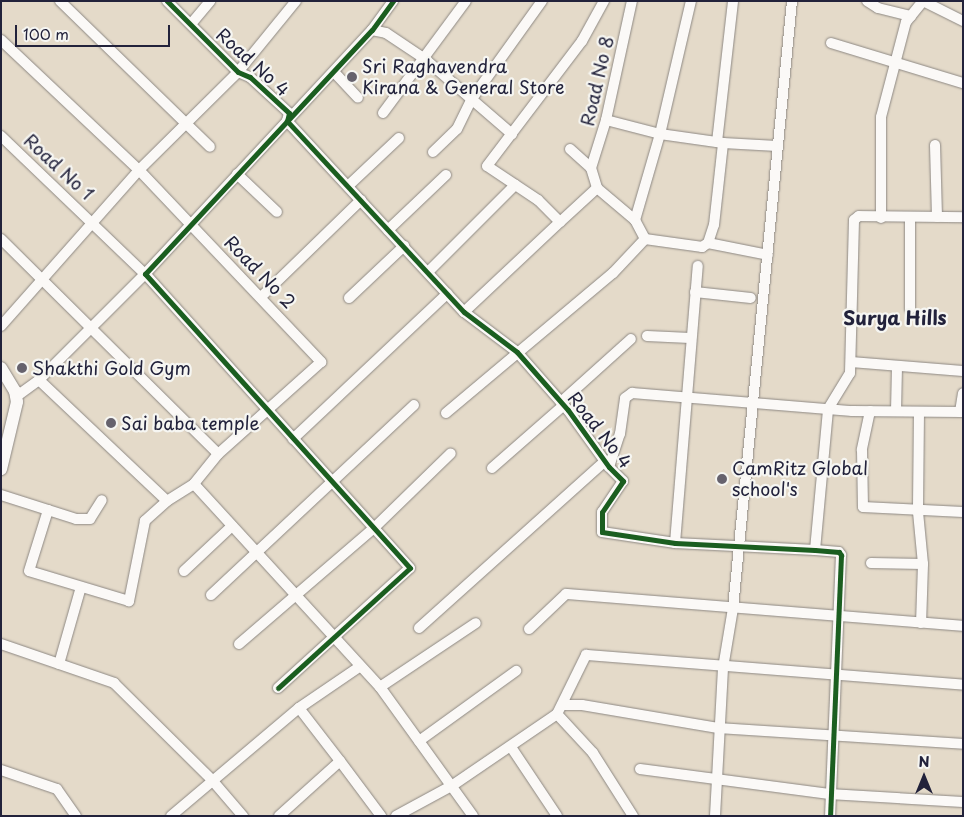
<!DOCTYPE html>
<html>
<head>
<meta charset="utf-8">
<style>
  body { margin:0 }
  #map { position:relative; width:964px; height:817px; overflow:hidden; background:#e4dac9; font-family:"Playpen Sans",sans-serif }
  div>[style] { position:absolute }
  [style*='--x'] { left:calc(var(--x)*1px); top:calc(var(--y)*1px); width:calc(var(--w)*1px); rotate:calc(var(--a)*1deg) }
  .roads { filter:drop-shadow(0 0 1px #8d8883) drop-shadow(0 0 1px #8d8883) }
  .minor>* { height:10px; margin:-5px; padding:0 5px; transform-origin:5px; border-radius:5px; background:#fbf9f7 }
  .major>* { height:12px; margin:-6px; padding:0 6px; transform-origin:6px; border-radius:6px; background:#fbf9f7 }
  .cycleway>* { height:5px; margin:-2.5px; padding:0 2.5px; transform-origin:2.5px; border-radius:2.5px; background:#1b5e20 }
  .dots>* { width:14px; height:14px; translate:-50% -50%; box-sizing:border-box; border:2px solid #f6f6f2; border-radius:50% }
  span { translate:-50% -50%; white-space:nowrap; text-align:center; line-height:1.15; -webkit-text-stroke:4.5px #f6f6f2; paint-order:stroke }
  .street-label { font-size:18px; color:#22223b }
  .poi-label { font-size:18px; color:#22223b }
  .left { translate:0 -50%; text-align:left }
  .neighbourhood-label { font-size:19px; color:#22223b; font-weight:700 }
  .frame { position:absolute; inset:0; border:2px solid #22223b; pointer-events:none }
  .north { position:absolute; left:899px; top:752px; width:50px; height:50px; -webkit-text-stroke:4px #f6f6f2; paint-order:stroke; rotate:0deg; font-size:14px; font-weight:700; line-height:20px; text-align:center; color:#22223b }
  .north::after { content:''; display:block; margin:auto; width:18px; height:22px; background:#22223b; clip-path:polygon(50% 0,100% 100%,50% 72%,0 100%) }
  .scale { position:absolute; left:15px; top:25px; width:155px; height:22px; box-sizing:border-box; border:2px solid #22223b; border-top:0; padding-left:6px; font-size:15px; line-height:18px; white-space:nowrap; color:#22223b; -webkit-text-stroke:4px #f6f6f2; paint-order:stroke }
</style>
</head>
<body>
<div id="map">
  <div class="roads">
    <div class="minor">
      <i style="--x:60;--y:1;--w:209;--a:44.2"></i>
      <i style="--x:167;--y:1;--w:100;--a:45"></i>
      <i style="--x:238;--y:72;--w:13;--a:23"></i>
      <i style="--x:250;--y:77;--w:53;--a:42.7"></i>
      <i style="--x:289;--y:113;--w:8;--a:104"></i>
      <i style="--x:287;--y:121;--w:260;--a:47.2"></i>
      <i style="--x:464;--y:312;--w:66;--a:37"></i>
      <i style="--x:517;--y:352;--w:77;--a:48.7"></i>
      <i style="--x:568;--y:410;--w:70;--a:54.3"></i>
      <i style="--x:609;--y:467;--w:20;--a:45"></i>
      <i style="--x:623;--y:481;--w:37;--a:124"></i>
      <i style="--x:602;--y:512;--w:20;--a:90"></i>
      <i style="--x:602;--y:532;--w:74;--a:8.6"></i>
      <i style="--x:675;--y:543;--w:140;--a:2.9"></i>
      <i style="--x:815;--y:550;--w:24;--a:5"></i>
      <i style="--x:839;--y:552;--w:4;--a:56"></i>
      <i style="--x:841;--y:555;--w:261;--a:92.4"></i>
      <i style="--x:867;--y:1;--w:13;--a:32"></i>
      <i style="--x:878;--y:8;--w:34;--a:14"></i>
      <i style="--x:191;--y:24;--w:30;--a:-50"></i>
      <i style="--x:372;--y:30;--w:14;--a:12"></i>
      <i style="--x:386;--y:33;--w:47;--a:33.7"></i>
      <i style="--x:425;--y:59;--w:115;--a:40.8"></i>
      <i style="--x:1;--y:40;--w:190;--a:43.3"></i>
      <i style="--x:139;--y:170;--w:265;--a:46.5"></i>
      <i style="--x:321;--y:362;--w:138;--a:138.2"></i>
      <i style="--x:218;--y:454;--w:38;--a:129"></i>
      <i style="--x:194;--y:484;--w:32;--a:148"></i>
      <i style="--x:167;--y:501;--w:30;--a:138"></i>
      <i style="--x:145;--y:521;--w:82;--a:101.3"></i>
      <i style="--x:129;--y:601;--w:104;--a:-163.3"></i>
      <i style="--x:29;--y:571;--w:64;--a:-72.7"></i>
      <i style="--x:831;--y:43;--w:138;--a:16.9"></i>
      <i style="--x:334;--y:72;--w:35;--a:47"></i>
      <i style="--x:383;--y:113;--w:139;--a:-53.5"></i>
      <i style="--x:606;--y:120;--w:56;--a:14.5"></i>
      <i style="--x:660;--y:134;--w:64;--a:8.1"></i>
      <i style="--x:723;--y:143;--w:54;--a:3.2"></i>
      <i style="--x:1;--y:136;--w:199;--a:43.8"></i>
      <i style="--x:145;--y:274;--w:150;--a:135"></i>
      <i style="--x:39;--y:380;--w:27;--a:144"></i>
      <i style="--x:717;--y:142;--w:142;--a:-83.5"></i>
      <i style="--x:935;--y:145;--w:72;--a:88.4"></i>
      <i style="--x:570;--y:149;--w:28;--a:42"></i>
      <i style="--x:591;--y:168;--w:21;--a:73"></i>
      <i style="--x:597;--y:188;--w:50;--a:40.1"></i>
      <i style="--x:635;--y:220;--w:21;--a:62"></i>
      <i style="--x:645;--y:239;--w:58;--a:8"></i>
      <i style="--x:702;--y:247;--w:7;--a:-34"></i>
      <i style="--x:708;--y:243;--w:61;--a:11.3"></i>
      <i style="--x:433;--y:152;--w:33;--a:-44"></i>
      <i style="--x:457;--y:129;--w:32;--a:-64"></i>
      <i style="--x:471;--y:100;--w:122;--a:-54.4"></i>
      <i style="--x:591;--y:168;--w:50;--a:-72.6"></i>
      <i style="--x:606;--y:120;--w:122;--a:-77.7"></i>
      <i style="--x:237;--y:174;--w:55;--a:43.5"></i>
      <i style="--x:348;--y:186;--w:70;--a:-43.3"></i>
      <i style="--x:597;--y:188;--w:50;--a:137.4"></i>
      <i style="--x:560;--y:222;--w:31;--a:-135"></i>
      <i style="--x:538;--y:200;--w:61;--a:-146.3"></i>
      <i style="--x:487;--y:166;--w:157;--a:-52.8"></i>
      <i style="--x:582;--y:41;--w:46;--a:-61.2"></i>
      <i style="--x:881;--y:218;--w:101;--a:-90"></i>
      <i style="--x:881;--y:117;--w:98;--a:-75.3"></i>
      <i style="--x:906;--y:22;--w:27;--a:-51"></i>
      <i style="--x:923;--y:1;--w:45;--a:26.6"></i>
      <i style="--x:635;--y:220;--w:90;--a:-73.8"></i>
      <i style="--x:660;--y:134;--w:137;--a:-76.9"></i>
      <i style="--x:388;--y:230;--w:80;--a:-43.5"></i>
      <i style="--x:1;--y:239;--w:305;--a:44.7"></i>
      <i style="--x:708;--y:243;--w:19;--a:-72"></i>
      <i style="--x:714;--y:225;--w:82;--a:-83.7"></i>
      <i style="--x:429;--y:271;--w:122;--a:-45"></i>
      <i style="--x:695;--y:292;--w:56;--a:6.1"></i>
      <i style="--x:262;--y:296;--w:138;--a:-44.1"></i>
      <i style="--x:349;--y:298;--w:76;--a:-43.4"></i>
      <i style="--x:910;--y:309;--w:92;--a:-90"></i>
      <i style="--x:464;--y:312;--w:132;--a:-43.2"></i>
      <i style="--x:1;--y:326;--w:208;--a:-48.5"></i>
      <i style="--x:139;--y:170;--w:139;--a:-44.7"></i>
      <i style="--x:238;--y:72;--w:92;--a:-50.8"></i>
      <i style="--x:647;--y:336;--w:43;--a:2.7"></i>
      <i style="--x:851;--y:362;--w:112;--a:4.6"></i>
      <i style="--x:39;--y:380;--w:176;--a:43.4"></i>
      <i style="--x:561;--y:402;--w:94;--a:-42"></i>
      <i style="--x:870;--y:411;--w:40;--a:102"></i>
      <i style="--x:862;--y:450;--w:57;--a:89"></i>
      <i style="--x:863;--y:507;--w:100;--a:2.9"></i>
      <i style="--x:896;--y:411;--w:44;--a:-88.7"></i>
      <i style="--x:919;--y:412;--w:100;--a:90.6"></i>
      <i style="--x:918;--y:512;--w:52;--a:84.5"></i>
      <i style="--x:923;--y:564;--w:59;--a:91.9"></i>
      <i style="--x:960;--y:412;--w:19;--a:-81"></i>
      <i style="--x:446;--y:413;--w:218;--a:-40"></i>
      <i style="--x:613;--y:273;--w:47;--a:-46.7"></i>
      <i style="--x:293;--y:439;--w:212;--a:-43.3"></i>
      <i style="--x:609;--y:467;--w:35;--a:-72"></i>
      <i style="--x:620;--y:434;--w:36;--a:-82"></i>
      <i style="--x:625;--y:398;--w:9;--a:-36"></i>
      <i style="--x:632;--y:393;--w:221;--a:4.7"></i>
      <i style="--x:852;--y:411;--w:111;--a:0.5"></i>
      <i style="--x:492;--y:468;--w:96;--a:-41.2"></i>
      <i style="--x:194;--y:484;--w:275;--a:47.5"></i>
      <i style="--x:380;--y:687;--w:159;--a:54.2"></i>
      <i style="--x:1;--y:495;--w:79;--a:17.7"></i>
      <i style="--x:76;--y:519;--w:14;--a:0"></i>
      <i style="--x:90;--y:519;--w:22;--a:-58"></i>
      <i style="--x:675;--y:543;--w:278;--a:-85.3"></i>
      <i style="--x:815;--y:550;--w:142;--a:-84.7"></i>
      <i style="--x:828;--y:409;--w:42;--a:-58.6"></i>
      <i style="--x:850;--y:373;--w:153;--a:-88.5"></i>
      <i style="--x:854;--y:220;--w:6;--a:-39"></i>
      <i style="--x:859;--y:216;--w:104;--a:0.6"></i>
      <i style="--x:871;--y:563;--w:52;--a:1.1"></i>
      <i style="--x:184;--y:571;--w:66;--a:-43.2"></i>
      <i style="--x:211;--y:595;--w:278;--a:-43.1"></i>
      <i style="--x:419;--y:628;--w:250;--a:-41.9"></i>
      <i style="--x:529;--y:629;--w:51;--a:-43.4"></i>
      <i style="--x:566;--y:594;--w:398;--a:4.6"></i>
      <i style="--x:1;--y:644;--w:120;--a:19"></i>
      <i style="--x:114;--y:683;--w:138;--a:44.7"></i>
      <i style="--x:212;--y:780;--w:48;--a:49.3"></i>
      <i style="--x:239;--y:644;--w:178;--a:-40.7"></i>
      <i style="--x:374;--y:528;--w:107;--a:-44.2"></i>
      <i style="--x:59;--y:664;--w:80;--a:-74.1"></i>
      <i style="--x:380;--y:687;--w:115;--a:-33.7"></i>
      <i style="--x:278;--y:688;--w:178;--a:-42.3"></i>
      <i style="--x:410;--y:568;--w:396;--a:-132"></i>
      <i style="--x:145;--y:274;--w:333;--a:-47.1"></i>
      <i style="--x:372;--y:30;--w:36;--a:-54"></i>
      <i style="--x:562;--y:705;--w:20;--a:0"></i>
      <i style="--x:582;--y:705;--w:138;--a:9.6"></i>
      <i style="--x:718;--y:728;--w:246;--a:3.7"></i>
      <i style="--x:557;--y:714;--w:53;--a:47.3"></i>
      <i style="--x:593;--y:753;--w:75;--a:57.6"></i>
      <i style="--x:419;--y:741;--w:120;--a:-35.8"></i>
      <i style="--x:511;--y:747;--w:83;--a:56.3"></i>
      <i style="--x:340;--y:761;--w:69;--a:53.3"></i>
      <i style="--x:640;--y:769;--w:191;--a:7.5"></i>
      <i style="--x:829;--y:794;--w:134;--a:3.4"></i>
      <i style="--x:1;--y:770;--w:59;--a:18.7"></i>
      <i style="--x:57;--y:789;--w:33;--a:55"></i>
      <i style="--x:171;--y:816;--w:167;--a:-40.2"></i>
      <i style="--x:279;--y:816;--w:82;--a:-42"></i>
      <i style="--x:340;--y:761;--w:67;--a:-127.7"></i>
      <i style="--x:299;--y:708;--w:73;--a:-34.3"></i>
      <i style="--x:396;--y:816;--w:65;--a:-28.5"></i>
      <i style="--x:453;--y:785;--w:126;--a:-34.3"></i>
      <i style="--x:557;--y:714;--w:66;--a:-63.8"></i>
      <i style="--x:586;--y:655;--w:378;--a:4.5"></i>
      <i style="--x:715;--y:816;--w:148;--a:-86.9"></i>
      <i style="--x:723;--y:668;--w:61;--a:-80.5"></i>
      <i style="--x:733;--y:608;--w:610;--a:-84.45"></i>
    </div>
    <div class="major">
      <i style="--x:1;--y:368;--w:27;--a:59"></i>
      <i style="--x:15;--y:391;--w:11;--a:80"></i>
      <i style="--x:17;--y:402;--w:69;--a:103.4"></i>
    </div>
  </div>
  <div class="cycleway">
    <i style="--x:167;--y:1;--w:100;--a:45"></i>
    <i style="--x:238;--y:72;--w:13;--a:23"></i>
    <i style="--x:250;--y:77;--w:53;--a:42.7"></i>
    <i style="--x:289;--y:113;--w:8;--a:104"></i>
    <i style="--x:287;--y:121;--w:260;--a:47.2"></i>
    <i style="--x:464;--y:312;--w:66;--a:37"></i>
    <i style="--x:517;--y:352;--w:77;--a:48.7"></i>
    <i style="--x:568;--y:410;--w:70;--a:54.3"></i>
    <i style="--x:609;--y:467;--w:20;--a:45"></i>
    <i style="--x:623;--y:481;--w:37;--a:124"></i>
    <i style="--x:602;--y:512;--w:20;--a:90"></i>
    <i style="--x:602;--y:532;--w:74;--a:8.6"></i>
    <i style="--x:675;--y:543;--w:140;--a:2.9"></i>
    <i style="--x:815;--y:550;--w:24;--a:5"></i>
    <i style="--x:839;--y:552;--w:4;--a:56"></i>
    <i style="--x:841;--y:555;--w:261;--a:92.4"></i>
    <i style="--x:278;--y:688;--w:178;--a:-42.3"></i>
    <i style="--x:410;--y:568;--w:396;--a:-132"></i>
    <i style="--x:145;--y:274;--w:333;--a:-47.1"></i>
    <i style="--x:372;--y:30;--w:36;--a:-54"></i>
  </div>
  <div class="dots">
    <i style="left:352px;top:77px;background:#66626d"></i>
    <i style="left:22px;top:368px;background:#66626d"></i>
    <i style="left:111px;top:423px;background:#66626d"></i>
    <i style="left:722px;top:479px;background:#66626d"></i>
  </div>
  <div class="street-label">
    <span style="left:253px;top:62px;rotate:42deg">Road No 4</span>
    <span style="left:597px;top:81px;rotate:-77deg">Road No 8</span>
    <span style="left:59px;top:167px;rotate:43deg">Road No 1</span>
    <span style="left:260px;top:272px;rotate:46deg">Road No 2</span>
    <span style="left:600px;top:430px;rotate:52deg">Road No 4</span>
  </div>
  <div class="poi-label">
    <span class="left" style="left:362px;top:77px">Sri Raghavendra<br>Kirana &amp; General Store</span>
    <span class="left" style="left:32px;top:368px">Shakthi Gold Gym</span>
    <span class="left" style="left:121px;top:423px">Sai baba temple</span>
    <span class="left" style="left:732px;top:479px">CamRitz Global<br>school's</span>
  </div>
  <div class="neighbourhood-label">
    <span style="left:895px;top:318px">Surya Hills</span>
  </div>
  <div class="frame"></div>
  <div class="north">N</div>
  <div class="scale">100 m</div>
</div>
</body>
</html>
